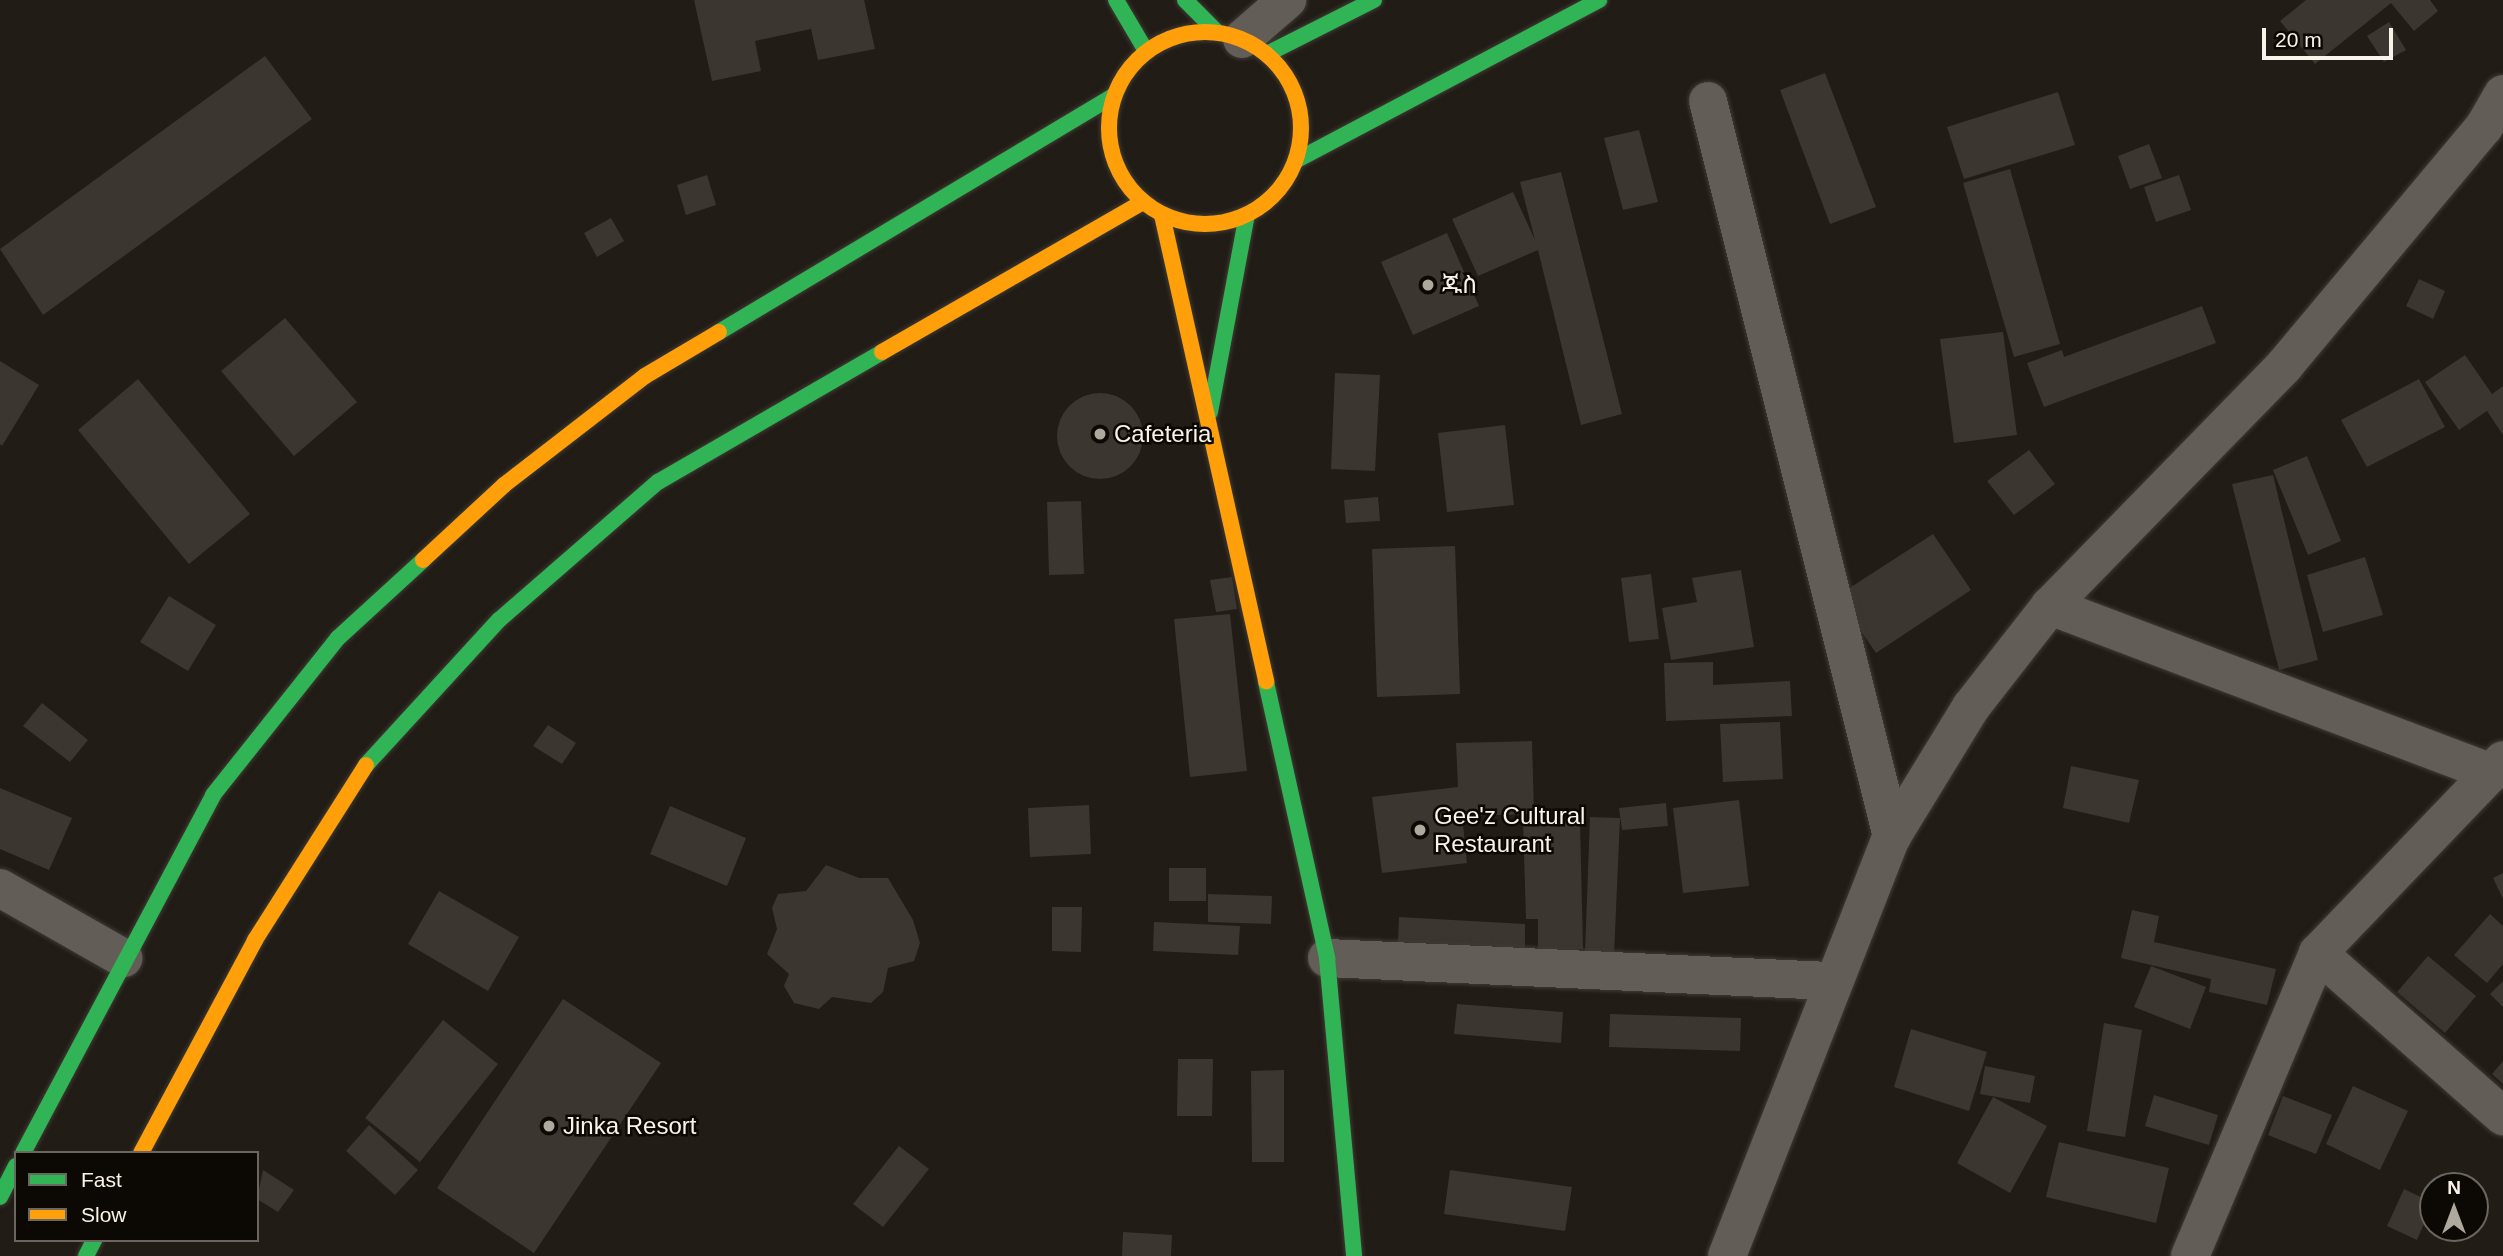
<!DOCTYPE html>
<html>
<head>
<meta charset="utf-8">
<style>
  body { margin:0 }
  #map { position:relative; width:2503px; height:1256px; overflow:hidden; background:#211c15; font-family:Arial,"Noto Sans Ethiopic",sans-serif }
  div>[style] { position:absolute }
  [style*='--x'] { left:calc(var(--x)*1px); top:calc(var(--y)*1px); width:calc(var(--w)*1px); rotate:calc(var(--a)*1deg) }
  .building>* { inset:0; background:#3b3630 }
  .round { border-radius:50% }
  .roads { filter:drop-shadow(0 0 2px #3e3a34) drop-shadow(0 0 2px #3e3a34) }
  .street>* { height:38px; margin:-19px; padding:0 19px; transform-origin:19px; border-radius:19px; background:#625d56 }
  .fast>* { height:16px; margin:-8px; padding:0 8px; transform-origin:8px; border-radius:8px; background:#30b455 }
  .slow>* { height:16px; margin:-8px; padding:0 8px; transform-origin:8px; border-radius:8px; background:#ff9f0a }
  .slow>.ring { margin:-8px; padding:0; box-sizing:content-box; background:none; border:16px solid #ff9f0a; border-radius:50% }
  .dots>* { width:19px; height:19px; translate:-50% -50%; box-sizing:border-box; border:4px solid #0c0804; border-radius:50% }
  span { translate:-50% -50%; white-space:nowrap; text-align:center; line-height:1.15; -webkit-text-stroke:5px #0c0804; paint-order:stroke }
  .poi-label { font-size:24px; color:#faf3e9 }
  .left { translate:0 -50%; text-align:left }
  .legend { position:absolute; left:14px; top:1151px; width:245px; height:91px; box-sizing:border-box; background:#0c0804; border:2px solid #6b6660; margin:0; padding:9px 12px; list-style:none; font-size:21px; color:#faf3e9 }
  .legend li { display:flex; align-items:center; gap:14px; height:35px }
  .legend b { width:35px; border:2px solid #6b6660 }
  .north { position:absolute; left:2419px; top:1172px; width:70px; height:70px; box-sizing:border-box; background:#0c0804; border:2px solid #6b6660; border-radius:50%; rotate:0deg; font-size:19px; font-weight:700; line-height:28px; text-align:center; color:#faf3e9 }
  .north::after { content:''; display:block; margin:auto; width:24px; height:32px; background:#aea89f; clip-path:polygon(50% 0,100% 100%,50% 72%,0 100%) }
  .scale { position:absolute; left:2262px; top:28px; width:131px; height:32px; box-sizing:border-box; border:4px solid #faf3e9; border-top:0; padding-left:9px; font-size:21px; line-height:24px; white-space:nowrap; color:#faf3e9; -webkit-text-stroke:5px #0c0804; paint-order:stroke }
</style>
</head>
<body>
<div id="map">
  <div class="building">
    <i style="clip-path:polygon(694px 0,864px 0,875px 49px,818px 60px,811px 29px,755px 41px,761px 71px,712px 81px)"></i>
    <i style="clip-path:polygon(2306px 0,2430px 0,2438px 11px,2414px 31px,2391px 3px,2315px 64px,2280px 21px)"></i>
    <i style="clip-path:polygon(2389px 22px,2406px 50px,2384px 62px,2367px 36px)"></i>
    <i style="clip-path:polygon(265px 56px,312px 119px,43px 315px,0 249px)"></i>
    <i style="clip-path:polygon(1825px 73px,1876px 207px,1830px 224px,1780px 90px)"></i>
    <i style="clip-path:polygon(2058px 92px,2075px 145px,1964px 179px,1947px 127px)"></i>
    <i style="clip-path:polygon(1639px 130px,1658px 202px,1623px 210px,1604px 138px)"></i>
    <i style="clip-path:polygon(2149px 144px,2162px 178px,2130px 189px,2118px 156px)"></i>
    <i style="clip-path:polygon(2010px 169px,2060px 344px,2014px 357px,1963px 183px)"></i>
    <i style="clip-path:polygon(1561px 172px,1622px 414px,1581px 425px,1538px 250px,1478px 276px,1452px 219px,1513px 192px,1535px 240px,1520px 182px)"></i>
    <i style="clip-path:polygon(707px 175px,716px 205px,686px 215px,677px 185px)"></i>
    <i style="clip-path:polygon(2179px 175px,2191px 210px,2156px 222px,2144px 187px)"></i>
    <i style="clip-path:polygon(611px 218px,624px 241px,597px 257px,584px 233px)"></i>
    <i style="clip-path:polygon(1447px 233px,1479px 306px,1413px 335px,1381px 262px)"></i>
    <i style="clip-path:polygon(2419px 279px,2445px 291px,2433px 319px,2406px 306px)"></i>
    <i style="clip-path:polygon(2202px 306px,2216px 343px,2044px 407px,2027px 363px,2062px 350px,2064px 357px)"></i>
    <i style="clip-path:polygon(285px 318px,357px 402px,294px 456px,221px 371px)"></i>
    <i style="clip-path:polygon(2003px 332px,2017px 435px,1954px 443px,1940px 339px)"></i>
    <i style="clip-path:polygon(2465px 355px,2492px 394px,2503px 386px,2503px 435px,2487px 411px,2459px 430px,2425px 382px)"></i>
    <i style="clip-path:polygon(0 361px,39px 385px,2px 446px,0 444px)"></i>
    <i style="clip-path:polygon(1335px 373px,1380px 375px,1375px 471px,1331px 469px)"></i>
    <i style="clip-path:polygon(138px 379px,250px 514px,189px 564px,78px 430px)"></i>
    <i style="clip-path:polygon(2419px 379px,2445px 427px,2367px 467px,2341px 420px)"></i>
    <i class="round" style="left:1057px;top:393px;width:86px;height:86px"></i>
    <i style="clip-path:polygon(1505px 425px,1514px 505px,1447px 512px,1438px 433px)"></i>
    <i style="clip-path:polygon(2029px 450px,2055px 484px,2014px 515px,1987px 481px)"></i>
    <i style="clip-path:polygon(2307px 456px,2341px 541px,2308px 555px,2273px 470px)"></i>
    <i style="clip-path:polygon(2273px 475px,2318px 660px,2279px 670px,2232px 484px)"></i>
    <i style="clip-path:polygon(1378px 497px,1380px 521px,1346px 523px,1344px 500px)"></i>
    <i style="clip-path:polygon(1081px 501px,1084px 574px,1049px 575px,1047px 502px)"></i>
    <i style="clip-path:polygon(1933px 534px,1971px 590px,1876px 653px,1837px 596px)"></i>
    <i style="clip-path:polygon(1455px 546px,1460px 694px,1377px 697px,1372px 549px)"></i>
    <i style="clip-path:polygon(2365px 557px,2383px 615px,2323px 632px,2307px 575px)"></i>
    <i style="clip-path:polygon(1741px 570px,1754px 647px,1671px 660px,1662px 608px,1697px 602px,1692px 578px)"></i>
    <i style="clip-path:polygon(1651px 574px,1659px 639px,1629px 642px,1621px 578px)"></i>
    <i style="clip-path:polygon(1232px 577px,1237px 609px,1216px 612px,1210px 580px)"></i>
    <i style="clip-path:polygon(169px 596px,216px 625px,188px 671px,140px 642px)"></i>
    <i style="clip-path:polygon(1230px 614px,1247px 771px,1190px 777px,1174px 619px)"></i>
    <i style="clip-path:polygon(1713px 662px,1713px 685px,1790px 681px,1792px 716px,1666px 721px,1664px 663px)"></i>
    <i style="clip-path:polygon(42px 703px,88px 740px,70px 762px,23px 726px)"></i>
    <i style="clip-path:polygon(1780px 722px,1783px 779px,1723px 782px,1720px 724px)"></i>
    <i style="clip-path:polygon(548px 725px,576px 743px,562px 764px,533px 746px)"></i>
    <i style="clip-path:polygon(1532px 741px,1534px 814px,1462px 816px,1467px 863px,1382px 873px,1372px 797px,1458px 787px,1456px 743px)"></i>
    <i style="clip-path:polygon(2071px 766px,2139px 780px,2129px 823px,2063px 808px)"></i>
    <i style="clip-path:polygon(0 788px,72px 818px,49px 870px,0 849px)"></i>
    <i style="clip-path:polygon(1739px 800px,1749px 886px,1683px 893px,1673px 808px)"></i>
    <i style="clip-path:polygon(1666px 803px,1668px 826px,1622px 830px,1619px 808px)"></i>
    <i style="clip-path:polygon(1089px 805px,1091px 854px,1030px 857px,1028px 808px)"></i>
    <i style="clip-path:polygon(670px 806px,746px 838px,727px 886px,650px 854px)"></i>
    <i style="clip-path:polygon(1590px 817px,1620px 818px,1614px 955px,1585px 953px)"></i>
    <i style="clip-path:polygon(1580px 821px,1583px 949px,1538px 950px,1538px 919px,1526px 919px,1523px 822px)"></i>
    <i style="clip-path:polygon(826px 865px,859px 878px,888px 878px,913px 920px,920px 943px,914px 961px,888px 968px,883px 992px,871px 1003px,832px 997px,819px 1009px,794px 1003px,784px 986px,789px 974px,767px 954px,777px 929px,772px 908px,778px 894px,806px 891px)"></i>
    <i style="clip-path:polygon(1169px 868px,1206px 868px,1206px 901px,1169px 901px)"></i>
    <i style="clip-path:polygon(2503px 873px,2503px 899px,2493px 878px)"></i>
    <i style="clip-path:polygon(439px 891px,519px 937px,488px 991px,408px 944px)"></i>
    <i style="clip-path:polygon(1208px 894px,1272px 896px,1271px 924px,1208px 922px)"></i>
    <i style="clip-path:polygon(1052px 907px,1082px 907px,1081px 952px,1052px 951px)"></i>
    <i style="clip-path:polygon(2132px 910px,2159px 916px,2154px 942px,2276px 969px,2267px 1005px,2209px 992px,2211px 979px,2121px 958px)"></i>
    <i style="clip-path:polygon(2490px 914px,2503px 926px,2503px 964px,2487px 983px,2454px 955px)"></i>
    <i style="clip-path:polygon(1399px 917px,1525px 924px,1525px 948px,1398px 942px)"></i>
    <i style="clip-path:polygon(1154px 922px,1240px 926px,1238px 955px,1153px 951px)"></i>
    <i style="clip-path:polygon(2428px 956px,2476px 996px,2445px 1033px,2397px 992px)"></i>
    <i style="clip-path:polygon(2151px 966px,2206px 987px,2190px 1029px,2134px 1007px)"></i>
    <i style="clip-path:polygon(2503px 981px,2503px 1007px,2490px 994px)"></i>
    <i style="clip-path:polygon(563px 999px,661px 1063px,534px 1253px,437px 1188px)"></i>
    <i style="clip-path:polygon(1457px 1004px,1563px 1012px,1561px 1043px,1454px 1034px)"></i>
    <i style="clip-path:polygon(1610px 1014px,1741px 1018px,1740px 1051px,1609px 1047px)"></i>
    <i style="clip-path:polygon(443px 1020px,498px 1064px,420px 1162px,365px 1118px)"></i>
    <i style="clip-path:polygon(2104px 1023px,2142px 1030px,2125px 1137px,2087px 1131px)"></i>
    <i style="clip-path:polygon(1911px 1029px,1987px 1052px,1969px 1111px,1894px 1087px)"></i>
    <i style="clip-path:polygon(1178px 1059px,1213px 1059px,1212px 1116px,1177px 1116px)"></i>
    <i style="clip-path:polygon(2503px 1061px,2503px 1084px,2492px 1074px)"></i>
    <i style="clip-path:polygon(1985px 1066px,2035px 1076px,2030px 1103px,1980px 1094px)"></i>
    <i style="clip-path:polygon(1284px 1070px,1284px 1162px,1252px 1162px,1251px 1071px)"></i>
    <i style="clip-path:polygon(2353px 1086px,2408px 1111px,2380px 1170px,2326px 1144px)"></i>
    <i style="clip-path:polygon(2154px 1095px,2218px 1115px,2209px 1145px,2145px 1126px)"></i>
    <i style="clip-path:polygon(2283px 1096px,2332px 1115px,2316px 1154px,2268px 1135px)"></i>
    <i style="clip-path:polygon(1993px 1097px,2047px 1126px,2010px 1193px,1957px 1163px)"></i>
    <i style="clip-path:polygon(369px 1125px,418px 1170px,395px 1195px,346px 1151px)"></i>
    <i style="clip-path:polygon(2059px 1142px,2169px 1168px,2156px 1223px,2046px 1197px)"></i>
    <i style="clip-path:polygon(899px 1146px,929px 1169px,883px 1227px,853px 1204px)"></i>
    <i style="clip-path:polygon(263px 1170px,294px 1190px,278px 1212px,257px 1199px)"></i>
    <i style="clip-path:polygon(1450px 1170px,1572px 1187px,1565px 1231px,1444px 1214px)"></i>
    <i style="clip-path:polygon(2404px 1189px,2433px 1203px,2417px 1240px,2387px 1226px)"></i>
    <i style="clip-path:polygon(1123px 1232px,1172px 1235px,1171px 1256px,1122px 1256px)"></i>
  </div>
  <div class="roads">
    <div class="street">
      <i style="--x:1242;--y:39;--w:60;--a:-40.9"></i>
      <i style="--x:1708;--y:101;--w:758;--a:75.95"></i>
      <i style="--x:2050;--y:606;--w:472;--a:20.7"></i>
      <i style="--x:0;--y:888;--w:142;--a:29.6"></i>
      <i style="--x:2318;--y:953;--w:247;--a:41.4"></i>
      <i style="--x:1327;--y:958;--w:504;--a:2.62"></i>
      <i style="--x:1727;--y:1256;--w:451;--a:-68.6"></i>
      <i style="--x:1892;--y:836;--w:151;--a:-58.5"></i>
      <i style="--x:1971;--y:707;--w:128;--a:-52"></i>
      <i style="--x:2050;--y:606;--w:335;--a:-45.7"></i>
      <i style="--x:2284;--y:366;--w:312;--a:-50.1"></i>
      <i style="--x:2484;--y:127;--w:38;--a:-60"></i>
      <i style="--x:2190;--y:1256;--w:329;--a:-67.1"></i>
      <i style="--x:2318;--y:953;--w:267;--a:-46.2"></i>
    </div>
    <div class="fast">
      <i style="--x:1116;--y:0;--w:59;--a:59.5"></i>
      <i style="--x:1185;--y:0;--w:45;--a:45"></i>
      <i style="--x:1267;--y:54;--w:120;--a:-26.8"></i>
      <i style="--x:1297;--y:160;--w:342;--a:-27.9"></i>
      <i style="--x:719;--y:332;--w:459;--a:-30.9"></i>
      <i style="--x:1210;--y:412;--w:200;--a:-79.4"></i>
      <i style="--x:1266;--y:682;--w:283;--a:77.5"></i>
      <i style="--x:1327;--y:958;--w:299;--a:84.8"></i>
      <i style="--x:366;--y:765;--w:197;--a:-47.5"></i>
      <i style="--x:499;--y:620;--w:211;--a:-41"></i>
      <i style="--x:658;--y:482;--w:259;--a:-30.1"></i>
      <i style="--x:23;--y:1153;--w:405;--a:-62"></i>
      <i style="--x:213;--y:795;--w:201;--a:-51.5"></i>
      <i style="--x:338;--y:638;--w:115;--a:-42.5"></i>
      <i style="--x:0;--y:1197;--w:35;--a:-63"></i>
      <i style="--x:86;--y:1256;--w:18;--a:-63"></i>
    </div>
    <div class="slow">
      <i class="ring" style="left:1109px;top:32px;width:176px;height:176px"></i>
      <i style="--x:1162;--y:215;--w:478;--a:77.4"></i>
      <i style="--x:882;--y:352;--w:301;--a:-29.9"></i>
      <i style="--x:423;--y:560;--w:110;--a:-42.8"></i>
      <i style="--x:504;--y:485;--w:178;--a:-37.7"></i>
      <i style="--x:645;--y:376;--w:86;--a:-30.7"></i>
      <i style="--x:141;--y:1153;--w:242;--a:-61.8"></i>
      <i style="--x:255;--y:940;--w:207;--a:-57.6"></i>
    </div>
  </div>
  <div class="dots">
    <i style="left:1428px;top:285px;background:#aea89f"></i>
    <i style="left:1100px;top:434px;background:#aea89f"></i>
    <i style="left:1420px;top:830px;background:#aea89f"></i>
    <i style="left:549px;top:1126px;background:#aea89f"></i>
  </div>
  <div class="poi-label">
    <span class="left" style="left:1442px;top:285px">ጁስ</span>
    <span class="left" style="left:1114px;top:434px">Cafeteria</span>
    <span class="left" style="left:1434px;top:830px">Gee'z Cultural<br>Restaurant</span>
    <span class="left" style="left:563px;top:1126px">Jinka Resort</span>
  </div>
  <ul class="legend">
  <li><b style="height:9px;background:#30b455"></b>Fast</li>
  <li><b style="height:9px;background:#ff9f0a"></b>Slow</li>
  </ul>
  <div class="north">N</div>
  <div class="scale">20 m</div>
</div>
</body>
</html>
